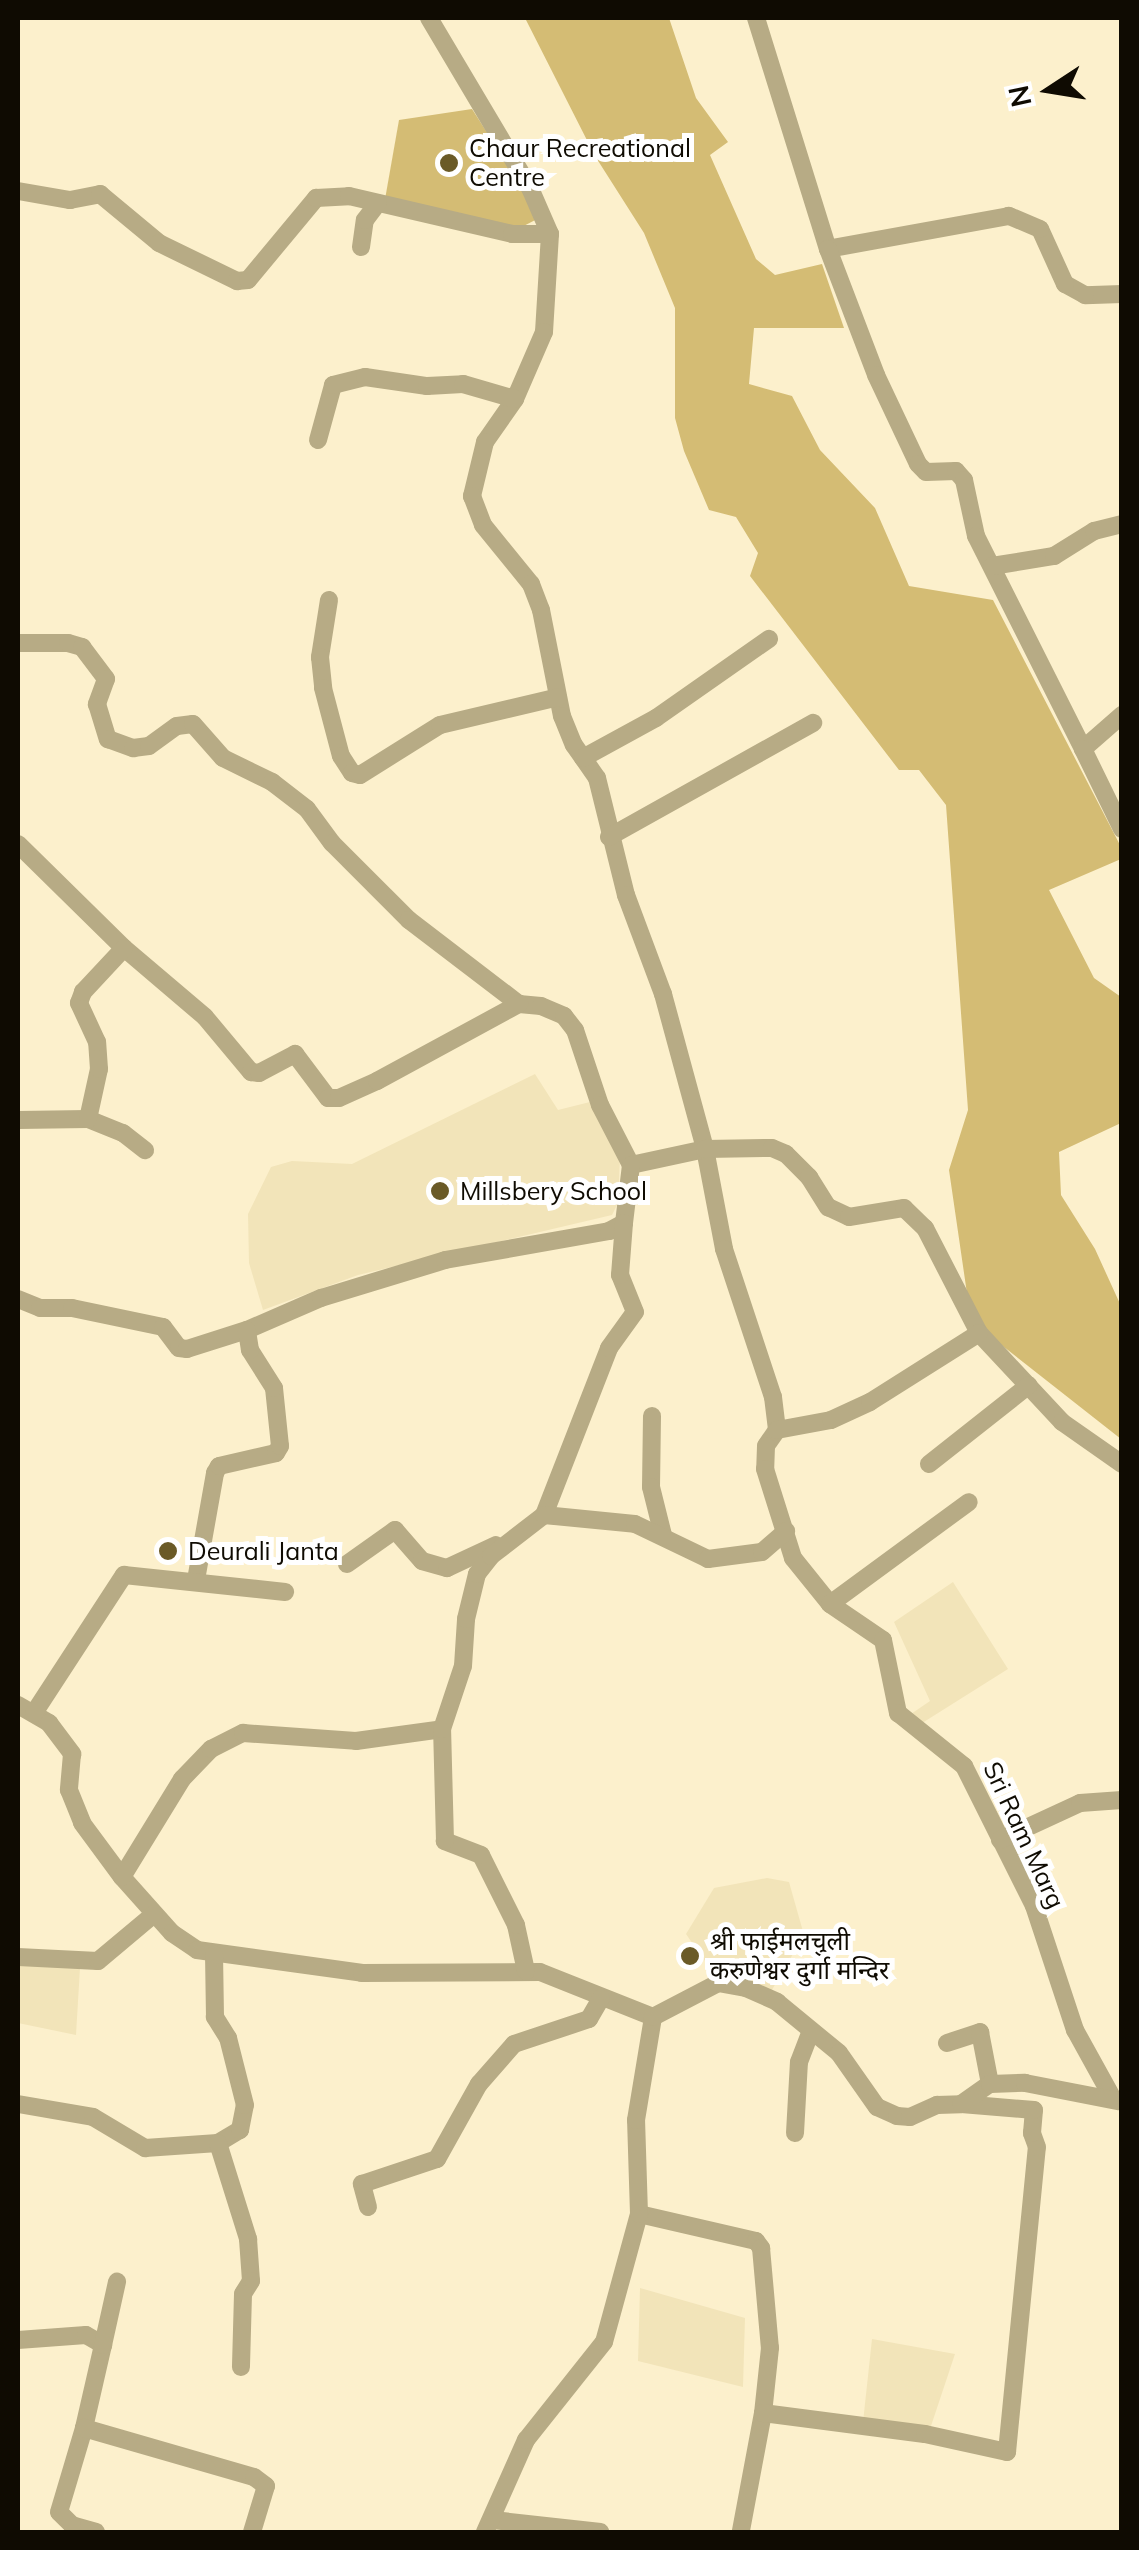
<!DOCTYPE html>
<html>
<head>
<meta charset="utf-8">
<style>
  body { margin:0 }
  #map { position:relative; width:1139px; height:2550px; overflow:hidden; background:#fcf0cc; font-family:Mulish,"Noto Sans Devanagari",sans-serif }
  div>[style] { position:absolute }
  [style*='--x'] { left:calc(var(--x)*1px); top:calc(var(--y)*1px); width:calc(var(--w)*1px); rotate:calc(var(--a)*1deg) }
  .built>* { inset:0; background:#f2e4b9 }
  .green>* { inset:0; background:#d4bc74 }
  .minor>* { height:18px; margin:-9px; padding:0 9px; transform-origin:9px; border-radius:9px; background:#b7ab85 }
  .dots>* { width:28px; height:28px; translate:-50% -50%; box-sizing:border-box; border:5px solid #fff; border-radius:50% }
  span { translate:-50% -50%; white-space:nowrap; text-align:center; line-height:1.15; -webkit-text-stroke:10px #fff; paint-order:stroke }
  .poi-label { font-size:25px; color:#0f0b02 }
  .left { translate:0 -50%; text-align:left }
  .street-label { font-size:25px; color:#0f0b02 }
  .frame { position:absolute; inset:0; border:20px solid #0f0b02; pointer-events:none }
  .north { position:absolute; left:999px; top:40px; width:100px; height:100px; -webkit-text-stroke:8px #fff; paint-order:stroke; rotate:258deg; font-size:28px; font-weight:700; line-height:40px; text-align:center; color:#0f0b02 }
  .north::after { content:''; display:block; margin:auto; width:35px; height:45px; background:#0f0b02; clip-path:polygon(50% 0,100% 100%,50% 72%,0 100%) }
</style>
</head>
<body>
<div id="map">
  <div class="built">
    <i style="clip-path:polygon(535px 1074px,558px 1110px,590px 1102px,620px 1158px,618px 1203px,612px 1215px,358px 1275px,263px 1310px,249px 1263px,248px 1214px,271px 1167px,292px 1161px,352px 1164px)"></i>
    <i style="clip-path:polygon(953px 1582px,1008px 1669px,919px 1725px,911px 1714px,930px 1701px,894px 1622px)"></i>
    <i style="clip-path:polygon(767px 1878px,789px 1882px,804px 1935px,769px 1995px,704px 1960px,686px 1934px,714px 1888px)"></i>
    <i style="clip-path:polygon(18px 1963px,80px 1968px,76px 2035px,18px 2023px)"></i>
    <i style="clip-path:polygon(640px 2288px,745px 2318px,743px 2387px,638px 2361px)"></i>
    <i style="clip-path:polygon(872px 2339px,955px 2354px,930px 2429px,863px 2422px)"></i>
  </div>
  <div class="green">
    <i style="clip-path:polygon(525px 18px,669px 18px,696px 98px,728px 142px,710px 155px,756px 259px,775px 275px,822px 264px,844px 328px,754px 328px,749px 384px,792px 396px,820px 450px,875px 508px,909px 586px,993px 600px,1121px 847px,1121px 859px,1049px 890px,1094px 978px,1121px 997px,1121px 1123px,1059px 1152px,1061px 1195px,1095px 1249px,1121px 1306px,1121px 1439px,971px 1321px,949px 1170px,968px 1110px,946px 805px,919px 770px,899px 770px,750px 576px,758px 553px,736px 517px,709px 510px,684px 451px,675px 418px,675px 308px,644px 233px,595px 156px)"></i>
    <i style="clip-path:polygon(472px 109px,541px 217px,514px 231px,384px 205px,399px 120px)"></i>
  </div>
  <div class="minor">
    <i style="--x:429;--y:18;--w:198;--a:59.3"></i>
    <i style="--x:530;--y:188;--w:50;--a:66.5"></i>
    <i style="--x:550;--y:234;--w:98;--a:93.5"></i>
    <i style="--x:544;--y:332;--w:73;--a:113.4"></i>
    <i style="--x:515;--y:399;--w:52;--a:124.9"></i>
    <i style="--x:485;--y:442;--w:56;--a:103.5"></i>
    <i style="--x:472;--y:496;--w:31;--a:69"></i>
    <i style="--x:483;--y:525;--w:76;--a:50.9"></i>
    <i style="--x:531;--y:584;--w:28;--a:69"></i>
    <i style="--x:541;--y:610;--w:108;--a:78.8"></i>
    <i style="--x:562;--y:716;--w:31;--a:68"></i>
    <i style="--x:574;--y:745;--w:40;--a:55.1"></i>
    <i style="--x:597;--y:778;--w:121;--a:76.1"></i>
    <i style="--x:626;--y:895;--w:106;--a:69.5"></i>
    <i style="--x:663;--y:994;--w:161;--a:74.8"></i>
    <i style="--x:705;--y:1149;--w:102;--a:79.2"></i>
    <i style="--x:724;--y:1249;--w:156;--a:71.7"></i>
    <i style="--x:773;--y:1397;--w:33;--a:83"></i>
    <i style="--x:777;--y:1430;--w:19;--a:125"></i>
    <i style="--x:766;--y:1446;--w:23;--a:92"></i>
    <i style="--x:765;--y:1469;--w:93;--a:72.5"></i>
    <i style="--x:793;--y:1558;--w:59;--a:51.2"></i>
    <i style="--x:830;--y:1604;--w:64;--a:34.2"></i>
    <i style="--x:883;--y:1640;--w:75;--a:78.4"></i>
    <i style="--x:898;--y:1713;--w:85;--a:38.8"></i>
    <i style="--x:964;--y:1766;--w:157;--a:63.4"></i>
    <i style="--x:1034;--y:1906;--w:131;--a:71.7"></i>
    <i style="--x:1075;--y:2030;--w:77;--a:61.1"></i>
    <i style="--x:756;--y:18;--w:242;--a:72.7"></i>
    <i style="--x:18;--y:191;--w:53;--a:9.8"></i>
    <i style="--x:70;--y:200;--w:31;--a:-11"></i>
    <i style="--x:100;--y:194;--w:77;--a:39.7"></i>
    <i style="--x:159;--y:243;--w:87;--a:26"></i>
    <i style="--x:237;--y:281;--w:11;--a:-5"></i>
    <i style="--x:248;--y:280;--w:107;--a:-50.3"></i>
    <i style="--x:316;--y:198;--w:33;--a:-3"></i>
    <i style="--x:349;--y:196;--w:167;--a:13.1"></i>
    <i style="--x:512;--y:234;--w:38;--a:0"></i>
    <i style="--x:361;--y:247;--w:27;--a:-82"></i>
    <i style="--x:365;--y:220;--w:21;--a:-53"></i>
    <i style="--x:1122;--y:294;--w:37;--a:178"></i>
    <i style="--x:1085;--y:295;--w:23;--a:-151"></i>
    <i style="--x:1065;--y:284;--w:60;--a:-114.4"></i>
    <i style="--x:1040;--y:229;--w:34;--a:-157"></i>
    <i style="--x:1009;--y:216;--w:184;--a:169.7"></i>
    <i style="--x:828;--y:249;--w:135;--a:69.1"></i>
    <i style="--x:876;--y:375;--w:98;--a:64.7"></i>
    <i style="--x:918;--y:464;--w:11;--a:45"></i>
    <i style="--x:926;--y:472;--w:30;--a:-2"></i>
    <i style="--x:956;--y:471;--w:12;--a:48"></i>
    <i style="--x:964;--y:480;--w:57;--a:77.9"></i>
    <i style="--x:976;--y:536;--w:238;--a:63.3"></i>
    <i style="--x:1083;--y:749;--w:52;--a:-41.1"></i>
    <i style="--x:318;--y:440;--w:57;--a:-74.7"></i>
    <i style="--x:333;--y:385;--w:33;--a:-14"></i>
    <i style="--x:365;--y:377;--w:63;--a:8.3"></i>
    <i style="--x:427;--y:386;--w:36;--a:-3"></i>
    <i style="--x:463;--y:384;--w:54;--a:16.1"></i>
    <i style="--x:992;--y:566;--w:63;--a:-9.2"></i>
    <i style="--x:1054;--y:556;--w:47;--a:-32"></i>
    <i style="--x:1094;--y:531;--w:29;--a:-14"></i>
    <i style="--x:329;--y:600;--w:58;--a:99"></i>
    <i style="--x:320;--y:657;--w:31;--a:84"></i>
    <i style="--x:323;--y:688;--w:70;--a:75.2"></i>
    <i style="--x:341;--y:756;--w:20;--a:57"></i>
    <i style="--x:352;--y:773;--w:8;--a:14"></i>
    <i style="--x:360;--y:775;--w:94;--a:-32"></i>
    <i style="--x:440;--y:725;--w:121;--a:-13.3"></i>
    <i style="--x:18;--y:643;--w:50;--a:0"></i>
    <i style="--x:68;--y:643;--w:15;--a:16"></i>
    <i style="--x:82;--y:647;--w:40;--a:53"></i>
    <i style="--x:106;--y:679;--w:27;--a:110"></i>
    <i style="--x:97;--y:704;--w:37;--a:73"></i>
    <i style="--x:108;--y:739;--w:27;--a:20"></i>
    <i style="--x:133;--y:748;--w:16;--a:-7"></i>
    <i style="--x:149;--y:746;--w:34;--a:-36"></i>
    <i style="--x:177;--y:726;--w:16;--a:-7"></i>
    <i style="--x:193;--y:724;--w:45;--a:48.6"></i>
    <i style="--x:223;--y:758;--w:55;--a:26.1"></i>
    <i style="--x:272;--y:782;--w:44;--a:37.6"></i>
    <i style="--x:307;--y:809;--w:42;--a:53.7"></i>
    <i style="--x:332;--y:843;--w:109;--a:45"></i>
    <i style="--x:409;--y:920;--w:138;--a:37.4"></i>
    <i style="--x:519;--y:1004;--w:22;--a:5"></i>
    <i style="--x:541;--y:1006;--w:25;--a:23"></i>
    <i style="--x:564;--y:1016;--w:18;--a:52"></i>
    <i style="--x:575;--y:1030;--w:79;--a:71.6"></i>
    <i style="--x:600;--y:1105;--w:68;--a:62.7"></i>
    <i style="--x:631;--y:1165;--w:76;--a:-12.2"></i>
    <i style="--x:705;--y:1149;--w:67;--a:-0.9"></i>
    <i style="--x:772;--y:1148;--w:15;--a:23"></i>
    <i style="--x:786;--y:1154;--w:33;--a:45"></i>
    <i style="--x:809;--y:1177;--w:36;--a:58"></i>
    <i style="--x:828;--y:1207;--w:23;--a:25"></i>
    <i style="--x:849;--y:1217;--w:56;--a:-9.3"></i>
    <i style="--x:904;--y:1208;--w:29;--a:44"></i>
    <i style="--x:925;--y:1228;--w:118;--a:62.8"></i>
    <i style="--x:979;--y:1333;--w:122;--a:47"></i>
    <i style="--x:1062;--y:1422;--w:73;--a:35"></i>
    <i style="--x:1083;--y:749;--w:89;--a:64"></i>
    <i style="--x:583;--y:758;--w:83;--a:-28.7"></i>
    <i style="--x:656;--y:718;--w:138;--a:-35"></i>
    <i style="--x:609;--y:837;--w:234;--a:-29.2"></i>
    <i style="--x:18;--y:844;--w:148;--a:44.5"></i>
    <i style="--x:124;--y:948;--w:106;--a:40.4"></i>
    <i style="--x:205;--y:1017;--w:72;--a:50.1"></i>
    <i style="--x:251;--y:1072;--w:8;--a:7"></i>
    <i style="--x:259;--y:1073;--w:41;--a:-27.8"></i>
    <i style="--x:295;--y:1054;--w:55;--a:53.1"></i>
    <i style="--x:328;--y:1098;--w:11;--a:0"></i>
    <i style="--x:339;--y:1098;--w:42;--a:-24.1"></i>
    <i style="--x:377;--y:1081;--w:162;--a:-28.5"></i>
    <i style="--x:88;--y:1119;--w:38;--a:22"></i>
    <i style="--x:123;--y:1133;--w:28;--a:38"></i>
    <i style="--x:18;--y:1120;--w:70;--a:-0.8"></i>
    <i style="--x:88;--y:1119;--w:51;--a:-77.6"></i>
    <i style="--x:99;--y:1069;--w:27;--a:-94"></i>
    <i style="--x:97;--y:1042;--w:43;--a:-114.8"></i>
    <i style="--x:79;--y:1003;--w:12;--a:-70"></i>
    <i style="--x:83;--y:992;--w:60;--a:-47"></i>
    <i style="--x:18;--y:1299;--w:24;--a:22"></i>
    <i style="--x:40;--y:1308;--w:32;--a:0"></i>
    <i style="--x:72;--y:1308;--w:93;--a:11.8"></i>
    <i style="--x:163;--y:1327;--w:26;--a:53"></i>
    <i style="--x:179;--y:1348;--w:8;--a:7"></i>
    <i style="--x:187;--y:1349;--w:63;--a:-17.6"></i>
    <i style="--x:247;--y:1330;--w:81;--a:-23.4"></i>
    <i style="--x:321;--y:1298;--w:130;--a:-17"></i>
    <i style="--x:445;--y:1260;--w:167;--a:-10"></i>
    <i style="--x:609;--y:1231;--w:17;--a:-28"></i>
    <i style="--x:624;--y:1223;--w:58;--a:-83.1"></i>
    <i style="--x:652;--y:1416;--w:71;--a:90.8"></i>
    <i style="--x:651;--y:1487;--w:49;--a:76"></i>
    <i style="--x:777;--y:1430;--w:55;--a:-10.5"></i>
    <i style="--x:831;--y:1420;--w:43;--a:-24.8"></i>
    <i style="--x:870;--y:1402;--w:129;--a:-32.3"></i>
    <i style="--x:929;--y:1464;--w:127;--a:-38.3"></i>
    <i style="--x:544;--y:1515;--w:179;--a:-68.7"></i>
    <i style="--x:609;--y:1348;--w:44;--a:-54.2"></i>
    <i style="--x:635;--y:1312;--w:40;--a:-112"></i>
    <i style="--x:620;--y:1275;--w:52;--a:-85.6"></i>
    <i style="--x:347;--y:1564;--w:59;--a:-35.3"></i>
    <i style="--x:395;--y:1530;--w:41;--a:48.9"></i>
    <i style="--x:422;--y:1561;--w:26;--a:16"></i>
    <i style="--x:447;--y:1568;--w:54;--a:-25.1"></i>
    <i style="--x:196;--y:1580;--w:109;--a:-79.9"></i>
    <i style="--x:215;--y:1473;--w:8;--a:-60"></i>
    <i style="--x:219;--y:1466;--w:58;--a:-12.8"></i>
    <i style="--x:276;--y:1453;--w:8;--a:-60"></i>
    <i style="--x:280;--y:1446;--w:58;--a:-95.9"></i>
    <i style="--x:274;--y:1388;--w:45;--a:-122.3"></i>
    <i style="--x:250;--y:1350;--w:20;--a:-99"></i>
    <i style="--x:830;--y:1604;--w:172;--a:-36.3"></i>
    <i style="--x:18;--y:1705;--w:36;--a:30"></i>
    <i style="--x:49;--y:1723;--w:39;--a:53"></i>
    <i style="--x:72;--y:1754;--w:36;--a:95"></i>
    <i style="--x:69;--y:1790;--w:35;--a:68"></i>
    <i style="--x:82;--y:1823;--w:67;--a:53.5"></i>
    <i style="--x:122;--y:1877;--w:75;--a:48.2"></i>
    <i style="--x:172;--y:1933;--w:30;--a:34"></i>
    <i style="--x:197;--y:1950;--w:167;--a:7.9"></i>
    <i style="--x:362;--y:1973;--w:178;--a:-0.3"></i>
    <i style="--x:540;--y:1972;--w:122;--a:21.7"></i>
    <i style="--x:34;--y:1713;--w:165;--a:-56.9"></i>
    <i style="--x:124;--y:1575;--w:162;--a:6"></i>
    <i style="--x:1000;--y:1840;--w:88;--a:-24.8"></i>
    <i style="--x:1080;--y:1803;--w:42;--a:-4.1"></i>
    <i style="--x:122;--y:1877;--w:115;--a:-58.5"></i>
    <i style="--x:182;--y:1779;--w:42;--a:-46"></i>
    <i style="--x:211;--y:1749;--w:36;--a:-27"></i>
    <i style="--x:243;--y:1733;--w:113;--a:4"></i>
    <i style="--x:356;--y:1741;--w:87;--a:-7.9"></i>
    <i style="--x:18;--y:1957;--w:80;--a:2.9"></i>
    <i style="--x:98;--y:1961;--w:73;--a:-40"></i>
    <i style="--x:526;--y:1971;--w:47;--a:-102.3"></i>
    <i style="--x:516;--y:1925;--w:78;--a:-116.6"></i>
    <i style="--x:481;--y:1855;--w:39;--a:-159"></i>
    <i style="--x:445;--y:1841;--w:112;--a:-91.5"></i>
    <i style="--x:442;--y:1729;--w:66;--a:-71.6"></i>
    <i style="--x:463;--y:1666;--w:47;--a:-86.3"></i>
    <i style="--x:466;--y:1619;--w:46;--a:-76.3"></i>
    <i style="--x:477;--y:1574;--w:23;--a:-52"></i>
    <i style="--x:491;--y:1556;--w:67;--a:-37.7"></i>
    <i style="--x:544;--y:1515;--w:91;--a:5.6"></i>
    <i style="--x:635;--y:1524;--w:81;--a:25.6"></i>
    <i style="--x:708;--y:1559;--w:54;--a:-7.4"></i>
    <i style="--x:762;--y:1552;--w:32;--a:-41"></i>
    <i style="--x:947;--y:2043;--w:35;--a:-18"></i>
    <i style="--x:980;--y:2032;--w:53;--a:79.1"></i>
    <i style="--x:18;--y:2104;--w:76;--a:9.8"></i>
    <i style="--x:93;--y:2117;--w:61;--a:30.8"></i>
    <i style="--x:145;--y:2148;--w:73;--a:-3.9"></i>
    <i style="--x:218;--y:2143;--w:26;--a:-31"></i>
    <i style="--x:240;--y:2130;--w:25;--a:-79"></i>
    <i style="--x:245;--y:2105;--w:69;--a:-104.2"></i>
    <i style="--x:228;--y:2038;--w:25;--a:-122"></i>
    <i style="--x:215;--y:2017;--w:62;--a:-90.9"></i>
    <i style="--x:795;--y:2133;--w:71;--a:-86.8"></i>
    <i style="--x:799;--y:2062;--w:33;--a:-69"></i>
    <i style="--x:218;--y:2143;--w:101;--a:72.6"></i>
    <i style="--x:248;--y:2239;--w:42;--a:85.9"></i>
    <i style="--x:251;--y:2281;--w:15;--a:122"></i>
    <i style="--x:243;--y:2294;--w:73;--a:91.6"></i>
    <i style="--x:368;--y:2207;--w:24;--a:-105"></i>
    <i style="--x:362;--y:2184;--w:79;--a:-18.4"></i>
    <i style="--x:437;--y:2159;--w:86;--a:-60.8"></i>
    <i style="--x:479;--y:2084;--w:53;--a:-48.8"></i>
    <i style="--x:514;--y:2044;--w:79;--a:-18.4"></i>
    <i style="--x:589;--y:2019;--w:24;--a:-60"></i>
    <i style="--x:639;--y:2214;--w:120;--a:13"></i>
    <i style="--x:756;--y:2241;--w:9;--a:54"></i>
    <i style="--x:761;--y:2248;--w:100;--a:84.9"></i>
    <i style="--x:770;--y:2348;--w:65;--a:96.1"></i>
    <i style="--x:763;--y:2413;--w:120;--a:100.6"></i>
    <i style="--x:18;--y:2340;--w:68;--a:-4.2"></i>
    <i style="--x:86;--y:2335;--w:20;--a:30"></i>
    <i style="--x:103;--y:2345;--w:85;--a:102.9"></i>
    <i style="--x:103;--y:2345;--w:65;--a:-77.5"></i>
    <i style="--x:763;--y:2413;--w:163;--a:7.4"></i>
    <i style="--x:925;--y:2434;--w:84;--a:12.4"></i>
    <i style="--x:1007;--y:2452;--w:306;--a:-84.4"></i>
    <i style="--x:1037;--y:2147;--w:15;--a:-110"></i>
    <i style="--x:1032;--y:2133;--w:23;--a:-85"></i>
    <i style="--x:1034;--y:2110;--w:73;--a:-175.3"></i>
    <i style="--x:493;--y:2520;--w:108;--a:6.4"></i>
    <i style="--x:96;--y:2532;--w:25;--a:-164"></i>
    <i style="--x:72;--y:2525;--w:18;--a:-135"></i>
    <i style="--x:59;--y:2512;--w:88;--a:-73.4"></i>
    <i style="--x:84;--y:2428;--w:177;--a:16.1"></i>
    <i style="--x:254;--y:2477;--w:15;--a:37"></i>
    <i style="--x:266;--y:2486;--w:48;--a:106.9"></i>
    <i style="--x:485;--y:2532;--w:101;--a:-66"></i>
    <i style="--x:526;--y:2440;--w:125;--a:-51.5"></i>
    <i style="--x:604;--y:2342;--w:133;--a:-74.7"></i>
    <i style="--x:639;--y:2214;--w:94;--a:-91.8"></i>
    <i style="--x:636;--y:2120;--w:104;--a:-80.6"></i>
    <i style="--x:653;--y:2017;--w:73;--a:-27.6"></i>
    <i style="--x:718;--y:1983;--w:28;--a:10"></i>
    <i style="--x:746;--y:1988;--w:34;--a:24"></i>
    <i style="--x:777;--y:2002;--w:80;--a:39.4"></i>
    <i style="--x:839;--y:2053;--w:66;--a:54.9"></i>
    <i style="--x:877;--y:2107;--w:22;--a:24"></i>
    <i style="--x:897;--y:2116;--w:13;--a:4"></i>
    <i style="--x:910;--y:2117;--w:30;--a:-24"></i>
    <i style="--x:937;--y:2105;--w:24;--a:-2"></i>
    <i style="--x:961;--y:2104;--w:35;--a:-35"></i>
    <i style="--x:990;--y:2084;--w:35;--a:-2"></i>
    <i style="--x:1025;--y:2083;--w:95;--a:11"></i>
  </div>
  <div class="dots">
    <i style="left:449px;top:163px;background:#6a5a27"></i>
    <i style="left:440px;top:1191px;background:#6a5a27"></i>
    <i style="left:168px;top:1551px;background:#6a5a27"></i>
    <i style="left:690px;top:1956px;background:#6a5a27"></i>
  </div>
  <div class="poi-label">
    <span class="left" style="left:469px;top:163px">Chaur Recreational<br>Centre</span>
    <span class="left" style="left:460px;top:1191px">Millsbery School</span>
    <span class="left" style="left:188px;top:1551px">Deurali Janta</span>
    <span class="left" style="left:710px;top:1956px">श्री फाईमलचुली<br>करुणेश्वर दुर्गा मन्दिर</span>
  </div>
  <div class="street-label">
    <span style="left:1024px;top:1835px;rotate:65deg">Sri Ram Marg</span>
  </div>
  <div class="frame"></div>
  <div class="north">N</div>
</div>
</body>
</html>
